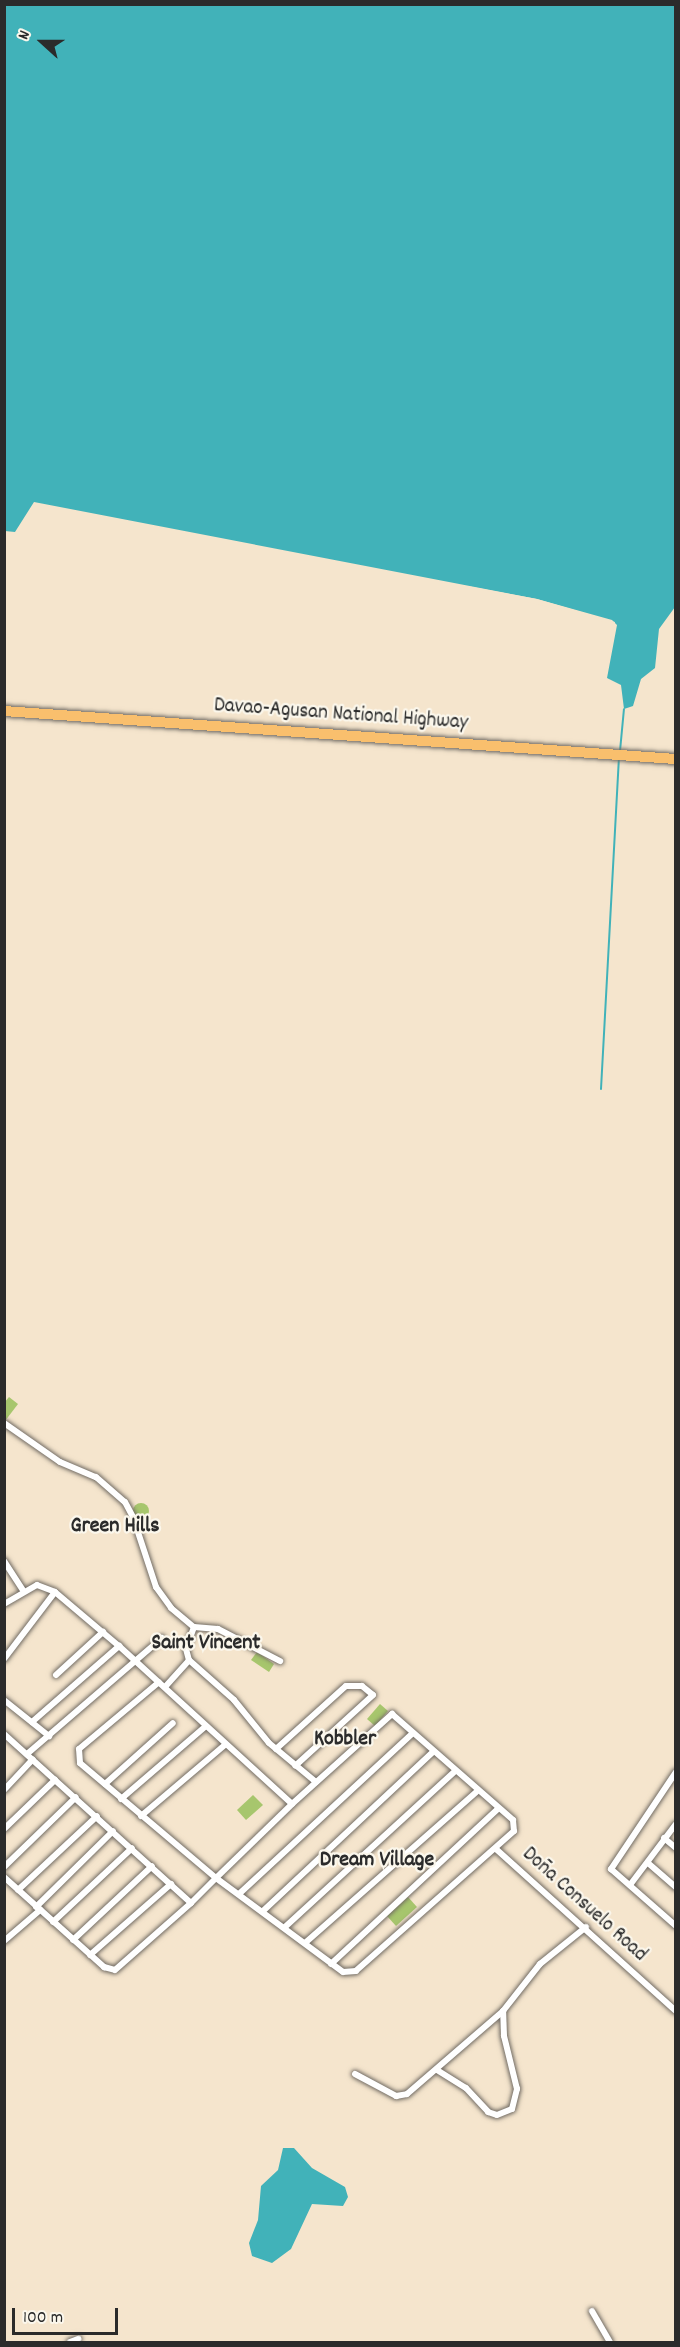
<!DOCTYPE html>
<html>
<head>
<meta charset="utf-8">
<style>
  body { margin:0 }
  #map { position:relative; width:680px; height:2347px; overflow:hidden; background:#f5e5cd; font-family:Dekko,sans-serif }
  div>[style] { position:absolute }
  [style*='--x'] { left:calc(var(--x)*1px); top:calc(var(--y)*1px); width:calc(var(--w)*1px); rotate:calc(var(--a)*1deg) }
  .green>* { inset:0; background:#a7c66d }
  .round { border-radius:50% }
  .water>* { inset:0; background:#41b2b9 }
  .pier>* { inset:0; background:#f5e5cd }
  .stream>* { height:2px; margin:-1px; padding:0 1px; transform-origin:1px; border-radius:1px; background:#41b2b9 }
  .roads { filter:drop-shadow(0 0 2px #726c64) drop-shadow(0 0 2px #726c64) }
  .street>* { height:6px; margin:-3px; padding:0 3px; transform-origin:3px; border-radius:3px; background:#fff }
  .highway>* { height:10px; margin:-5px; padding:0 5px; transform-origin:5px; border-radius:5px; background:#f9bf6d }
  span { translate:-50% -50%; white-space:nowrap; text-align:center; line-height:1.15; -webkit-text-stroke:4.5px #fbf7ec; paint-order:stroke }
  .street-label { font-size:21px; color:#2b2b2b }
  .neighbourhood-label { font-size:22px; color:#2b2b2b; font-weight:700 }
  .frame { position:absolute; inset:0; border:6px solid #2b2b2b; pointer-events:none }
  .north { position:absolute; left:12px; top:12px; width:60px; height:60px; -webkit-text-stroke:4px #fbf7ec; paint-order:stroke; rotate:291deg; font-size:16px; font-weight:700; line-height:24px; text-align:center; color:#2b2b2b }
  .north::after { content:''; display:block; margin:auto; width:21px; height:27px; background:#2b2b2b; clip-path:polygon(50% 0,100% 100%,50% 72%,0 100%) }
  .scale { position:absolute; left:12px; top:2308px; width:106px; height:27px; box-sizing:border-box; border:3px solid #2b2b2b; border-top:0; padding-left:8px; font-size:18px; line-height:21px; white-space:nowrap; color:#2b2b2b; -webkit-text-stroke:4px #fbf7ec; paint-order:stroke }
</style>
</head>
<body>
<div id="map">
  <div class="green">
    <i style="clip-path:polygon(9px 1397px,18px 1404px,5px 1421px,4px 1403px)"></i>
    <i class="round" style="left:133px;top:1503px;width:16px;height:16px"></i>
    <i style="clip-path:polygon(257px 1652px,274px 1664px,269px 1672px,251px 1660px)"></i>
    <i style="clip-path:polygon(380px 1704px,388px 1711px,375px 1726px,367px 1719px)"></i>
    <i style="clip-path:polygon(253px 1795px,263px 1805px,246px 1820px,237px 1810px)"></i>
    <i style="clip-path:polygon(408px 1897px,417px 1907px,396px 1926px,387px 1916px)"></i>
  </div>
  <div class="water">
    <i style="clip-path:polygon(5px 5px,675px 5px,675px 607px,659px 629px,655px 668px,641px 679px,633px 706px,624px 709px,621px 685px,607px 678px,617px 625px,612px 620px,537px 599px,34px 502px,15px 532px,5px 531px)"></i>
    <i style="clip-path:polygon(283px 2148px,294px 2148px,312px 2168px,345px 2187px,348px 2197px,343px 2206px,312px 2204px,291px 2249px,272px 2263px,252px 2256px,249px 2243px,258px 2220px,261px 2186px,278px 2170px)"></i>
  </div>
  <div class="pier">
    <i style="clip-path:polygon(467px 586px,537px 599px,615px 622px,606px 681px,604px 678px,613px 624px)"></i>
  </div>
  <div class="stream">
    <i style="--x:620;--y:751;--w:42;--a:-84.6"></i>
    <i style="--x:601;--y:1089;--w:330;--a:-86.9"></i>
  </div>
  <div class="roads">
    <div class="street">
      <i style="--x:4;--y:1423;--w:68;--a:34.9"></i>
      <i style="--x:60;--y:1462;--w:39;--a:23"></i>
      <i style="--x:96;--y:1477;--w:38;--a:41"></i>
      <i style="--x:125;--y:1502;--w:17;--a:62"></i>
      <i style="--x:133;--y:1517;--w:74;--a:71.8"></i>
      <i style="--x:156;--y:1587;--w:26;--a:54"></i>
      <i style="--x:171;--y:1608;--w:30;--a:40"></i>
      <i style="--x:194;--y:1627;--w:24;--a:5"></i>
      <i style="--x:218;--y:1629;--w:70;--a:27.3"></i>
      <i style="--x:4;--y:1561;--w:35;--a:57"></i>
      <i style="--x:4;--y:1604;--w:38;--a:-30"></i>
      <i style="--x:37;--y:1585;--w:19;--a:21"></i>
      <i style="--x:55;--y:1592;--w:84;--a:40.2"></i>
      <i style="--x:119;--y:1646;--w:234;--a:42.4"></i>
      <i style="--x:194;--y:1627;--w:23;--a:110"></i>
      <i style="--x:186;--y:1649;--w:11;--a:75"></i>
      <i style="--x:189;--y:1660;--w:60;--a:41.6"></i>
      <i style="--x:234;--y:1700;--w:55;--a:50.9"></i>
      <i style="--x:269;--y:1743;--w:61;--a:39.7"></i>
      <i style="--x:4;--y:1659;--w:84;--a:-52.7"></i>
      <i style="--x:56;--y:1675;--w:64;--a:-42.5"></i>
      <i style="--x:165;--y:1687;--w:36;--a:-48"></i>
      <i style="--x:4;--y:1700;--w:58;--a:38.7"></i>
      <i style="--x:32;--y:1722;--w:116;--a:-41.1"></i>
      <i style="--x:4;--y:1734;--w:252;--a:42.1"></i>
      <i style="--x:276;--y:1749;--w:94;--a:-42"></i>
      <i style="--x:346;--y:1686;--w:16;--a:0"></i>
      <i style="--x:362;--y:1686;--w:14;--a:39"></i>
      <i style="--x:373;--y:1695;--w:105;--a:137.7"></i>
      <i style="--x:27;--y:1754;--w:178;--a:-40.7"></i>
      <i style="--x:676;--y:1772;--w:117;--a:123.8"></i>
      <i style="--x:611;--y:1869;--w:86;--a:41.2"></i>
      <i style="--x:105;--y:1784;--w:91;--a:-41.9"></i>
      <i style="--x:4;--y:1790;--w:42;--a:-46.9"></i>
      <i style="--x:121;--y:1799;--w:112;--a:-40.7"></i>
      <i style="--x:141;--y:1816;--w:111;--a:-40.3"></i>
      <i style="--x:4;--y:1829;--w:71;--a:-43.9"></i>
      <i style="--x:664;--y:1838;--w:16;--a:40"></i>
      <i style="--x:496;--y:1849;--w:242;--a:42"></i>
      <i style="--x:648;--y:1863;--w:37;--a:41"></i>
      <i style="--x:4;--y:1867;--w:100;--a:-44.2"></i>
      <i style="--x:4;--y:1877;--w:135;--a:42"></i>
      <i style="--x:104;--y:1967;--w:11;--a:15"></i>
      <i style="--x:115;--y:1970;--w:101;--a:-41.4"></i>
      <i style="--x:191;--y:1903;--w:35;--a:-45"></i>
      <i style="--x:216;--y:1878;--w:106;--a:-44.2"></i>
      <i style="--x:292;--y:1804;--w:135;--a:-42"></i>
      <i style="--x:392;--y:1714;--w:161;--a:41.2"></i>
      <i style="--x:513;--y:1820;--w:11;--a:85"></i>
      <i style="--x:514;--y:1831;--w:211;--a:138.5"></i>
      <i style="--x:356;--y:1971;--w:13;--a:176"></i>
      <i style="--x:343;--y:1972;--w:158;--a:-143.5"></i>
      <i style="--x:216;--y:1878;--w:178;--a:-139.8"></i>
      <i style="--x:80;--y:1763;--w:14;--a:-94"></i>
      <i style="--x:79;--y:1749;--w:104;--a:-39.9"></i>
      <i style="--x:630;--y:1885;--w:76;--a:-53"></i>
      <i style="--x:18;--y:1890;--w:108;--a:-43.1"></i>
      <i style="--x:239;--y:1894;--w:237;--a:-42.8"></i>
      <i style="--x:36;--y:1907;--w:108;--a:-44.6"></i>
      <i style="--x:263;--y:1911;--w:233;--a:-43.1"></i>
      <i style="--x:53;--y:1922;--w:108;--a:-43.1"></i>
      <i style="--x:285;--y:1927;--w:229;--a:-42.5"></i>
      <i style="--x:73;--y:1940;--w:108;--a:-43.1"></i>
      <i style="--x:4;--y:1941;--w:48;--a:-40.7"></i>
      <i style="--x:305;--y:1943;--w:228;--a:-41.4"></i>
      <i style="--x:90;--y:1955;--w:108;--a:-41.2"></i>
      <i style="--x:331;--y:1964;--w:228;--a:-42.9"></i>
      <i style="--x:437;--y:2070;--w:34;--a:32"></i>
      <i style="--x:466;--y:2088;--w:33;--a:47"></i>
      <i style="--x:488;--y:2112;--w:9;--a:18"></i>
      <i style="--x:497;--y:2115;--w:16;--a:-22"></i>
      <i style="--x:512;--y:2109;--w:21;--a:-76"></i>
      <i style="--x:517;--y:2089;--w:55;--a:-103.8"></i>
      <i style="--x:504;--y:2036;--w:25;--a:-92"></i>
      <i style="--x:355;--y:2074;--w:47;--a:28.2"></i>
      <i style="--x:396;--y:2096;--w:11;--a:-10"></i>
      <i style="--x:407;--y:2094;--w:127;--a:-40.8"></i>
      <i style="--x:503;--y:2011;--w:60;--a:-51.8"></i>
      <i style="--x:540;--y:1964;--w:59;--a:-38.8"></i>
      <i style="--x:592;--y:2311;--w:36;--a:60"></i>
      <i style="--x:70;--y:2342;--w:9;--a:-21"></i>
    </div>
    <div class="highway">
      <i style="--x:4;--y:711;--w:674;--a:4.09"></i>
    </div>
  </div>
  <div class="street-label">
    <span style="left:341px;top:715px;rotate:4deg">Davao-Agusan National Highway</span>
    <span style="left:584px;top:1905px;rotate:42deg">Doña Consuelo Road</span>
  </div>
  <div class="neighbourhood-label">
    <span style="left:115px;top:1527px">Green Hills</span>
    <span style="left:206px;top:1644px">Saint Vincent</span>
    <span style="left:345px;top:1740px">Kobbler</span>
    <span style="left:377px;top:1861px">Dream Village</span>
  </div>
  <div class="frame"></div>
  <div class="north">N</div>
  <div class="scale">100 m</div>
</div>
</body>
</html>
